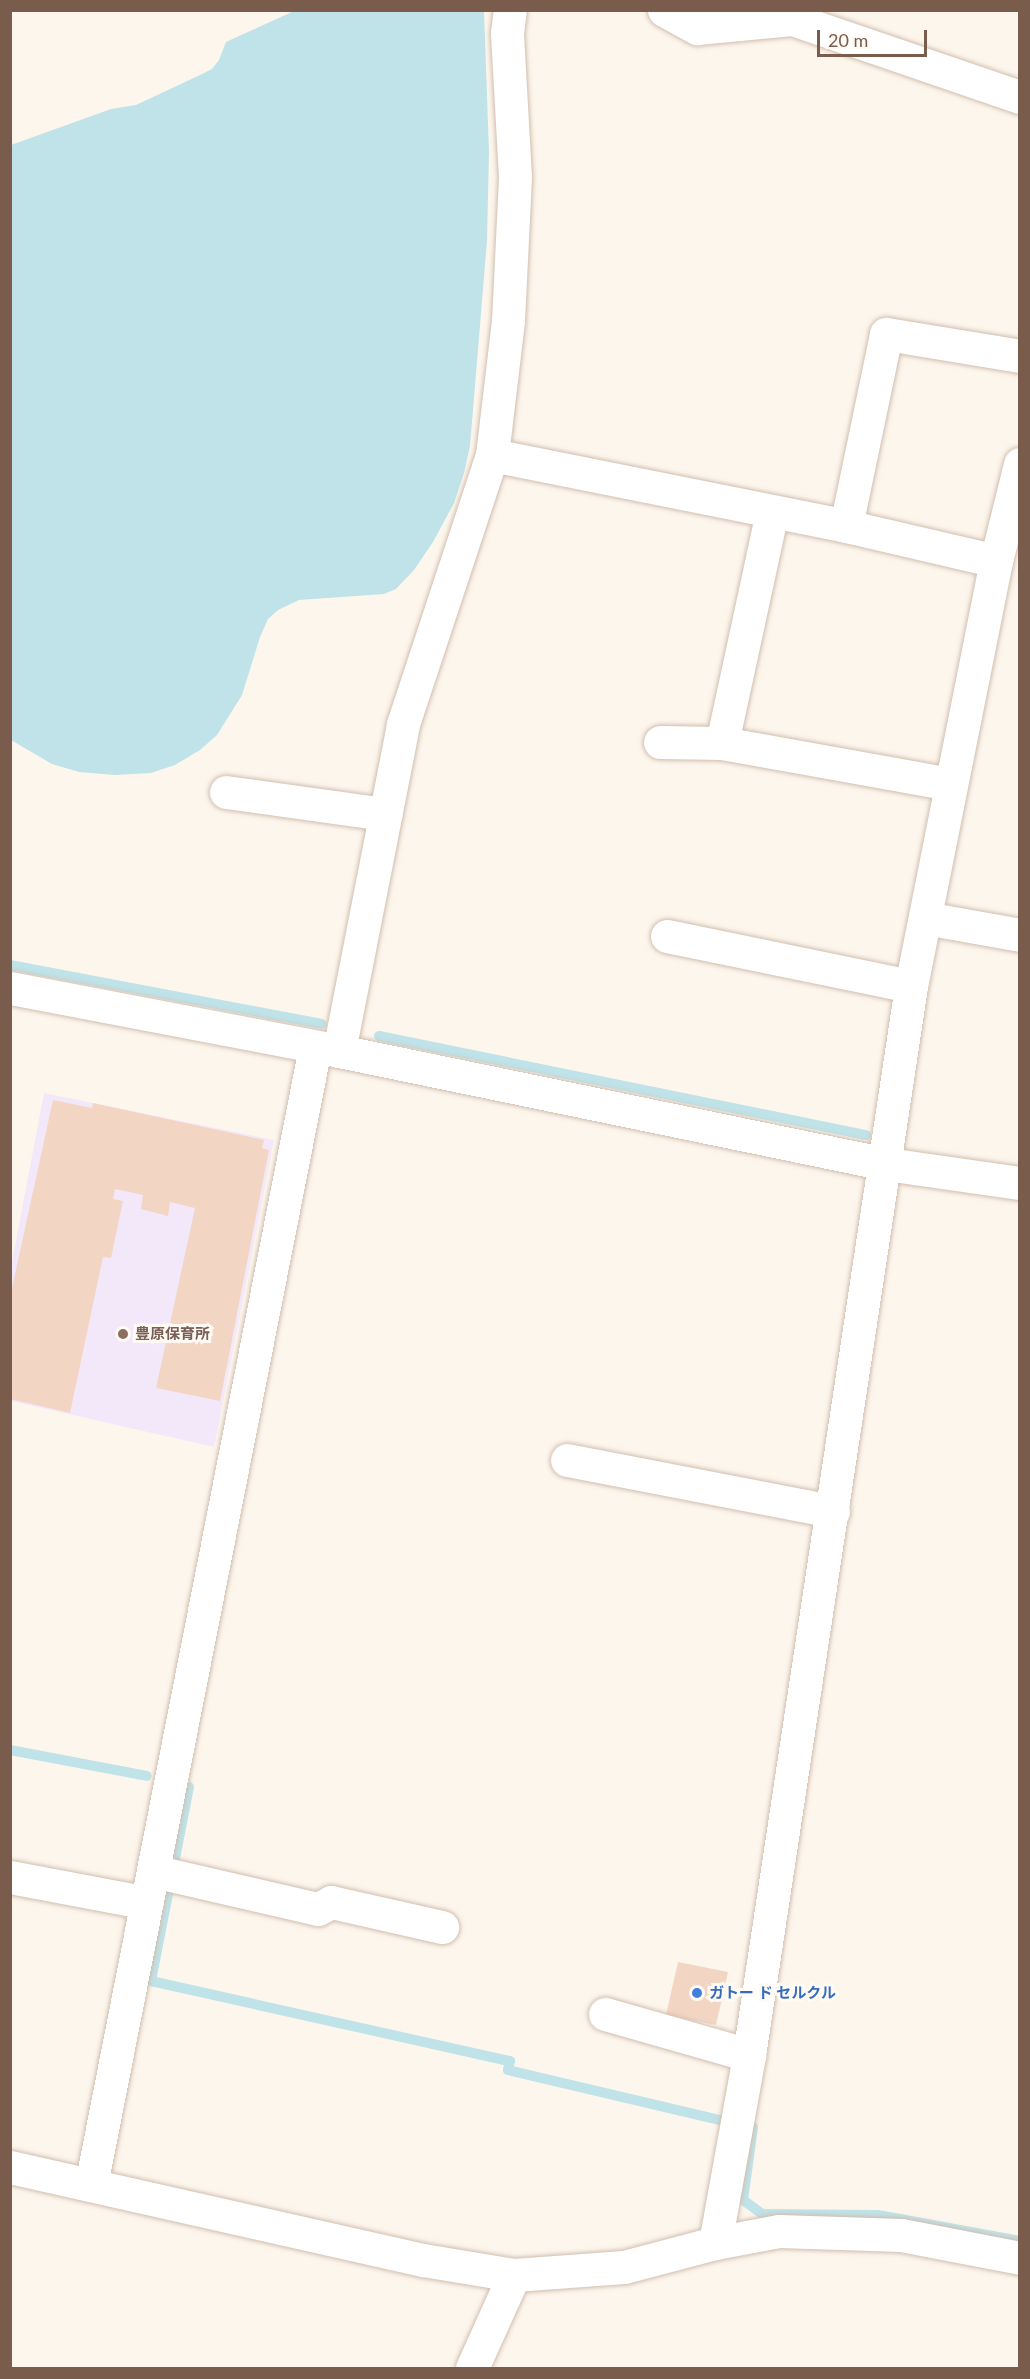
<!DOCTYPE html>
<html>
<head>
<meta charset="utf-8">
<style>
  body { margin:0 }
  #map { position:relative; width:1030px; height:2379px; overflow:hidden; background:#fdf6ec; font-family:Lato,"Noto Sans JP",sans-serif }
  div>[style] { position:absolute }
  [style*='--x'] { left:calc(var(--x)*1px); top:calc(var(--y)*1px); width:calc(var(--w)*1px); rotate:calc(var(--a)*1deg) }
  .education>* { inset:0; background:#f3e8fa }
  .water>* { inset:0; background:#bfe3e8 }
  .stream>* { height:10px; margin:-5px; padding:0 5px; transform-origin:5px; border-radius:5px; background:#bfe3e8 }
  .building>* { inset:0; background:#f3d5c3 }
  .roads { filter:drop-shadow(0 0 2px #d1beb0) drop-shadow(0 0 2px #d1beb0) }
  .street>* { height:33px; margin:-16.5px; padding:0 16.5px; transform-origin:16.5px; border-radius:16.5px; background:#fff }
  .dots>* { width:16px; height:16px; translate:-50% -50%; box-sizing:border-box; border:3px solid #fffaf3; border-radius:50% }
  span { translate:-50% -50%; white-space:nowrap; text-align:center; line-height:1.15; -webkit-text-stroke:6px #fffaf3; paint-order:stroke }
  .education-label { font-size:15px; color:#785e54; font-weight:700 }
  .left { translate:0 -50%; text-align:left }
  .shop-label { font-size:15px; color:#366cbe; font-weight:700 }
  .frame { position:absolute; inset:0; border:12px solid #7a5c4d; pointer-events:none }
  .scale { position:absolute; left:817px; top:30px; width:110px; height:27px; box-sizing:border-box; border:3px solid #7a5c4d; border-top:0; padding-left:8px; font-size:18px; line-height:21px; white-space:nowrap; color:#7a5c4d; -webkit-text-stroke:4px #fffaf3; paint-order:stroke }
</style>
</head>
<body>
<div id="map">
  <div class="education">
    <i style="clip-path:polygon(44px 1093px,274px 1140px,214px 1447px,11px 1401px,11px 1267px)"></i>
  </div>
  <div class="water">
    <i style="clip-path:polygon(294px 11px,484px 11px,489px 152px,487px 241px,470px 446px,464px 473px,454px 503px,433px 542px,414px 570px,396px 589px,384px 594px,299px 600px,278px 610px,268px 619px,260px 637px,242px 695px,217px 735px,200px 750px,175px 765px,151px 773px,115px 775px,79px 772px,52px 764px,11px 740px,11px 145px,111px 109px,136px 105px,200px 75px,212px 69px,219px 60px,226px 42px)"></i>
  </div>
  <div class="stream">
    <i style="--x:10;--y:965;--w:317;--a:10.7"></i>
    <i style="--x:379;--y:1036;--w:497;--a:11.5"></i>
    <i style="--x:10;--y:1750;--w:139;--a:10.7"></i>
    <i style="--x:189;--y:1787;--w:198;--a:101.1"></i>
    <i style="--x:151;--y:1981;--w:368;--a:12.6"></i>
    <i style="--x:510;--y:2061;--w:9;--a:103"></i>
    <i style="--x:508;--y:2070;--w:218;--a:13.3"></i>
    <i style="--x:753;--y:2127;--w:74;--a:97.8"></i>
    <i style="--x:743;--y:2200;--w:24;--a:36"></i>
    <i style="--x:762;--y:2214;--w:116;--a:0.5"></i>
    <i style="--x:878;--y:2215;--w:144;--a:10.4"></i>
  </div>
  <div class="building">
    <i style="clip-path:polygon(53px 1100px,92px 1108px,93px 1103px,264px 1140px,262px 1148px,269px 1150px,220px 1401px,156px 1388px,195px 1208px,170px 1202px,168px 1216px,141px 1209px,143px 1195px,115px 1189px,113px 1199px,123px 1201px,111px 1258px,103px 1257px,70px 1413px,10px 1399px,10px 1297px)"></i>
    <i style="clip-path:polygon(678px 1962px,728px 1972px,716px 2025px,666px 2015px)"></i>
  </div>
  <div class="roads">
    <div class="street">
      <i style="--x:664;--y:10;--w:38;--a:29"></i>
      <i style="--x:697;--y:28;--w:95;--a:-5.4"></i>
      <i style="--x:792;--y:19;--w:241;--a:18.9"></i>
      <i style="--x:492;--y:455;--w:361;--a:11.3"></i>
      <i style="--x:846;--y:526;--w:154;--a:13.1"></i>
      <i style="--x:846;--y:526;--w:196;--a:-78.2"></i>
      <i style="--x:886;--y:334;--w:136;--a:9.3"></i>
      <i style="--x:660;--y:742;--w:62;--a:0.9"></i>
      <i style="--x:722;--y:743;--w:232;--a:10.2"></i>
      <i style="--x:722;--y:743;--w:236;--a:-77.8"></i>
      <i style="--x:226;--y:792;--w:161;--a:7.9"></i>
      <i style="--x:925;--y:918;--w:97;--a:10.1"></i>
      <i style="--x:667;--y:936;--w:249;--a:11.6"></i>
      <i style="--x:10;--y:988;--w:335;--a:10.8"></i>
      <i style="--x:339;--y:1051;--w:559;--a:11.67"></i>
      <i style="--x:886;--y:1164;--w:135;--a:8.1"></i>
      <i style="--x:339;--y:1051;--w:333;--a:-78.9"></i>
      <i style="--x:403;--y:724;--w:283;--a:-71.7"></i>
      <i style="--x:492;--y:455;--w:135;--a:-83.2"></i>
      <i style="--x:508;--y:321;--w:144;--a:-87.2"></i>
      <i style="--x:515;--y:177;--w:144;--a:-93.2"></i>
      <i style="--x:507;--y:33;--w:23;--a:-83"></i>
      <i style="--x:567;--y:1460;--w:271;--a:10.9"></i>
      <i style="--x:153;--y:1871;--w:169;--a:13"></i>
      <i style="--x:318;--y:1909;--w:15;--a:-28"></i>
      <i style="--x:331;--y:1902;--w:114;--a:12.7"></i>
      <i style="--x:10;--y:1877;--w:139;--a:10.7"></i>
      <i style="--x:605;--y:2014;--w:150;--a:15.9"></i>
      <i style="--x:10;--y:2167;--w:423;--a:12.7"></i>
      <i style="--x:423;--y:2260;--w:92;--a:9.4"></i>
      <i style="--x:514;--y:2275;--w:110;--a:-4.2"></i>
      <i style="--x:624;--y:2267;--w:94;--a:-14.8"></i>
      <i style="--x:715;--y:2243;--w:65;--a:-10.6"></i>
      <i style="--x:779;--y:2231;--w:122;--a:1.9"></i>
      <i style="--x:901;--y:2235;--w:121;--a:10.9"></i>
      <i style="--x:91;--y:2185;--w:1160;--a:-78.86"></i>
      <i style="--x:715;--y:2243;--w:191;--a:-79.7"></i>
      <i style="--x:749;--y:2055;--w:1081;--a:-81.38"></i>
      <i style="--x:911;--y:986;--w:433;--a:-78.7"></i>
      <i style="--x:996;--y:561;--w:100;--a:-76.1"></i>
      <i style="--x:472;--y:2368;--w:102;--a:-65.7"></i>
    </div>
  </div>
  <div class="dots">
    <i style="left:123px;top:1334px;background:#8d6e63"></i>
    <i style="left:697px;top:1993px;background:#3f7fe0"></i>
  </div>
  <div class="education-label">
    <span class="left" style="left:135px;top:1334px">豊原保育所</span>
  </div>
  <div class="shop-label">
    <span class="left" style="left:709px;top:1993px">ガトー ド セルクル</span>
  </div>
  <div class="frame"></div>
  <div class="scale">20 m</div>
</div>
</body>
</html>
